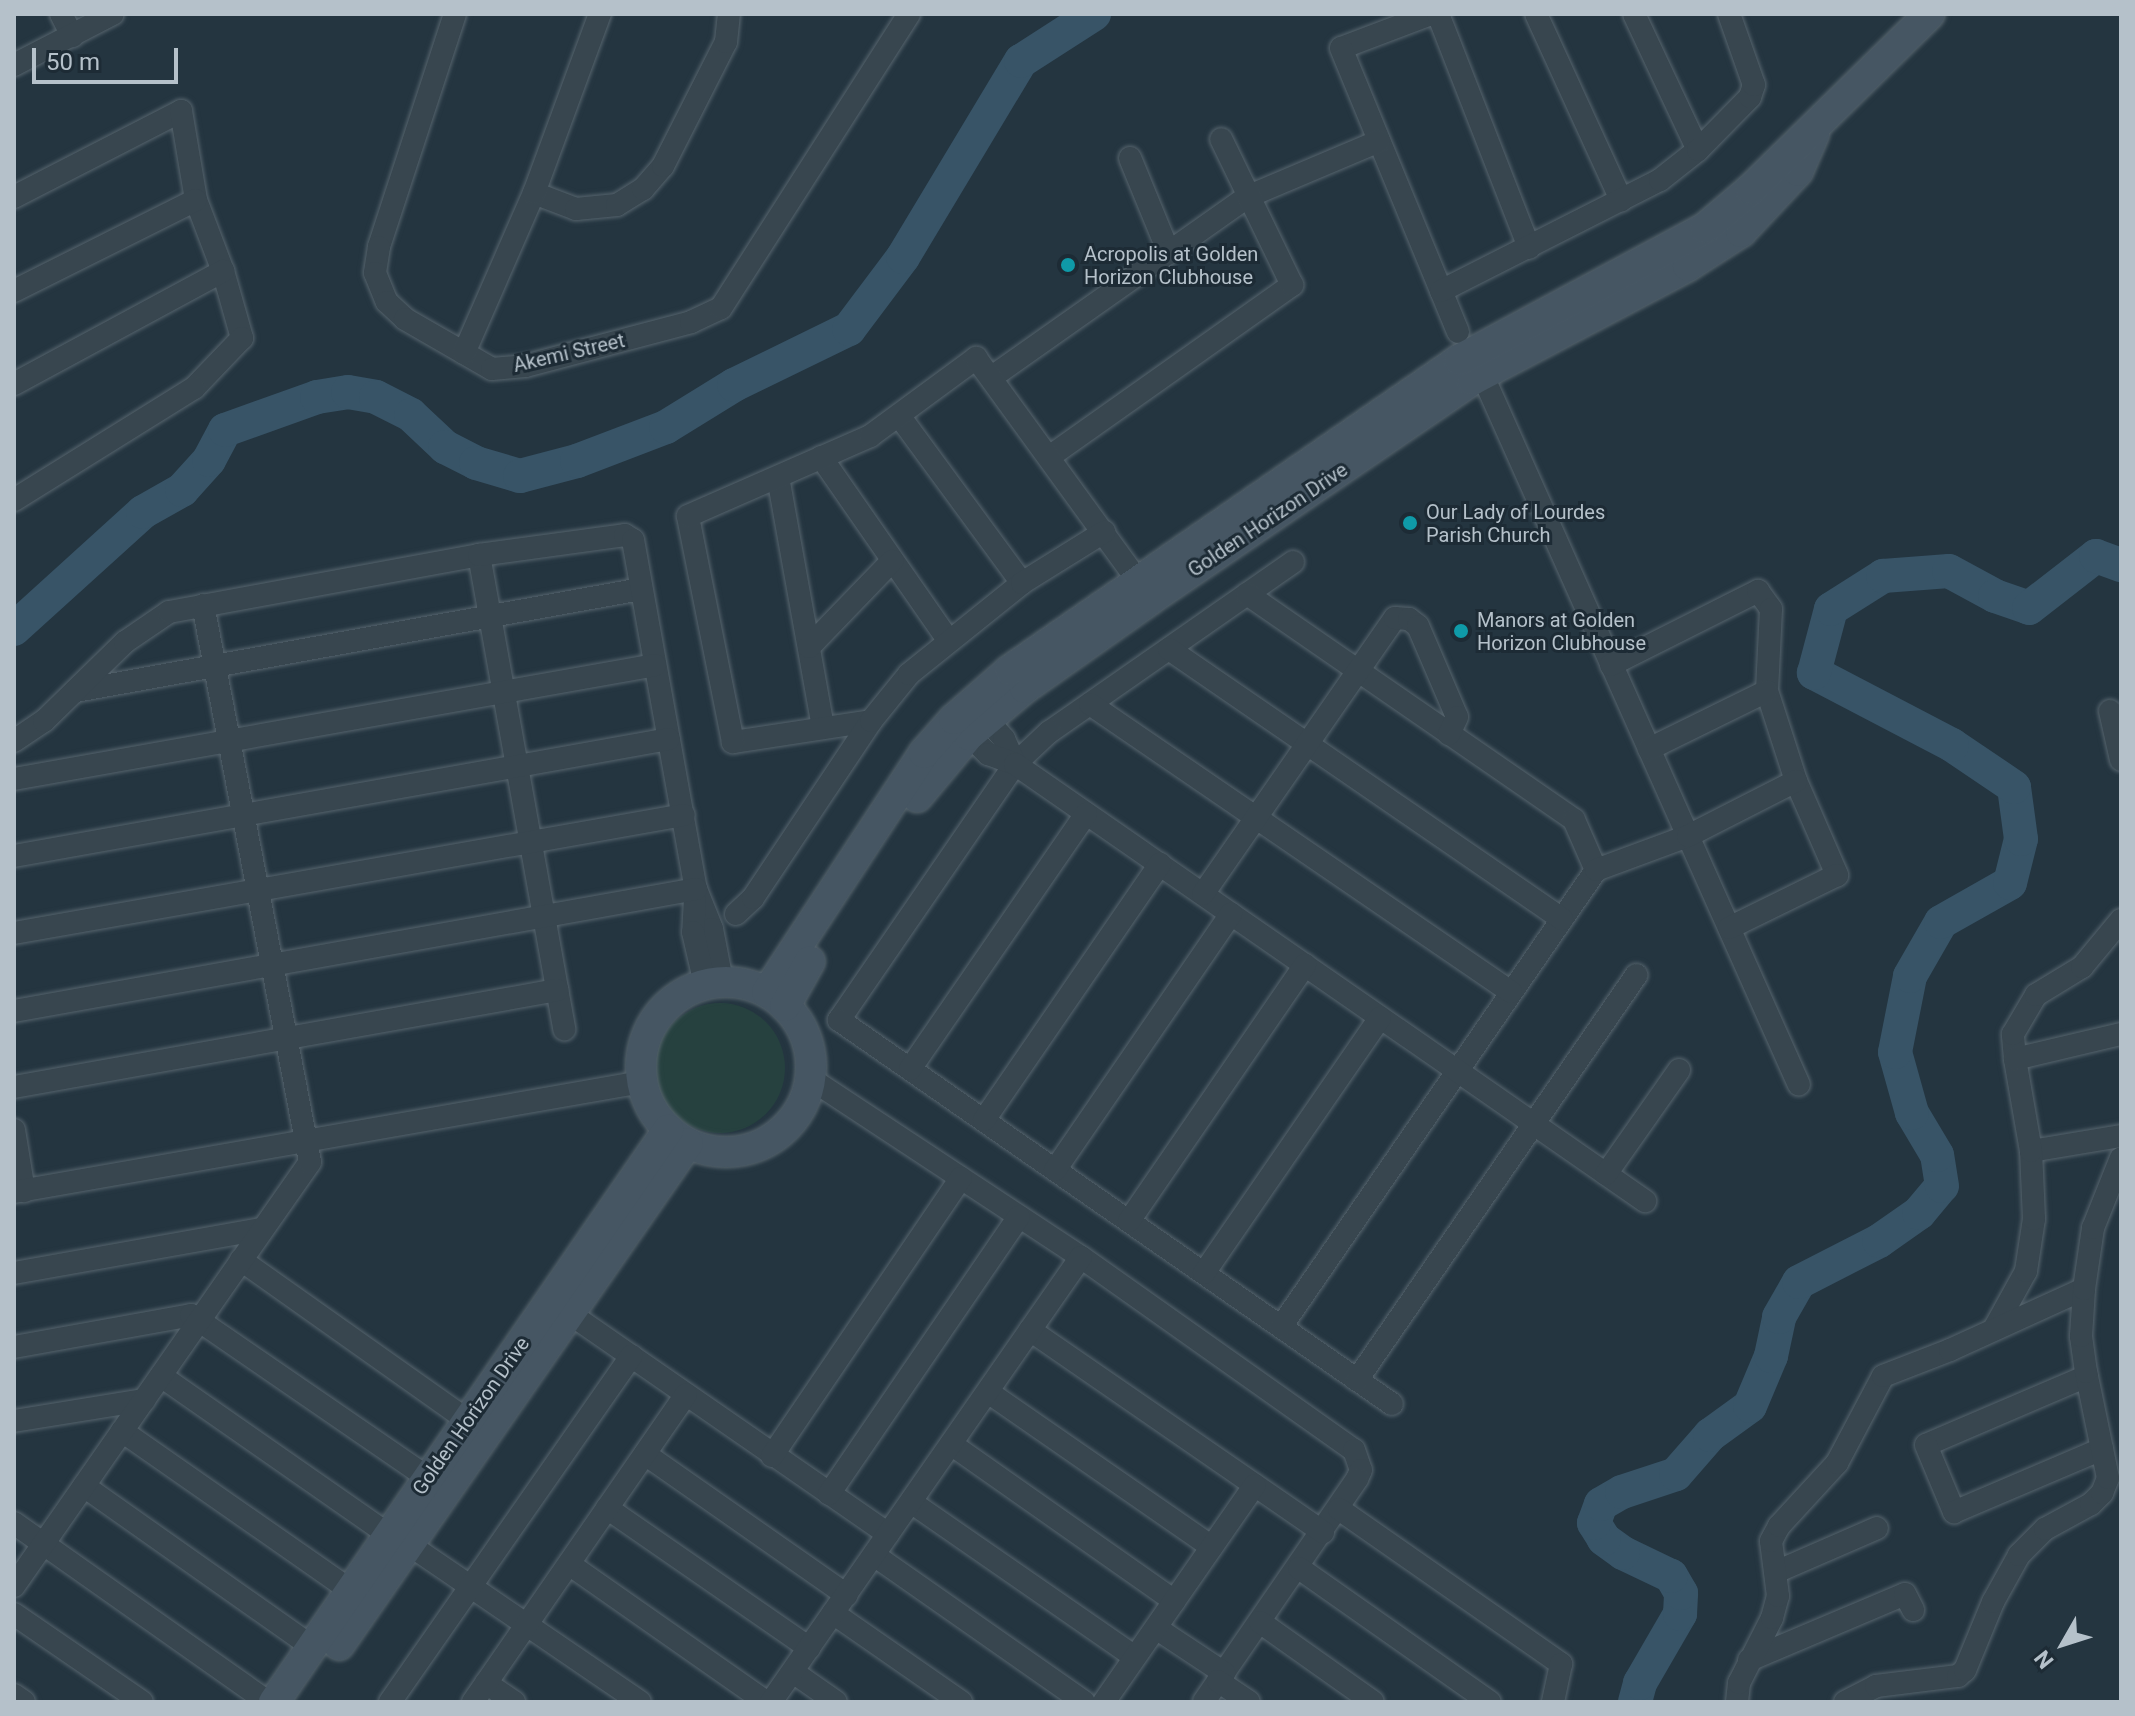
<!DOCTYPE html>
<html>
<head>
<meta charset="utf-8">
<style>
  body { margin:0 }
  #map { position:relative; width:2135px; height:1716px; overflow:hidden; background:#243540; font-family:Roboto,sans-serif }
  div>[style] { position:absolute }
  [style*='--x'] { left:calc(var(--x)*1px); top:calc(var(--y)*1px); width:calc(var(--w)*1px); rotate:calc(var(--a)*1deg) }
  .green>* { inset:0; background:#26413f }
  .round { border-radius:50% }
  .river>* { height:34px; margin:-17px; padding:0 17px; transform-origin:17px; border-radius:17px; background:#385467 }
  .roads { filter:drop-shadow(0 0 2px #56646d) drop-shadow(0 0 2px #56646d) }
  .street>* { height:22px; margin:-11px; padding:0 11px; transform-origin:11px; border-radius:11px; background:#38464f }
  .secondary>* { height:30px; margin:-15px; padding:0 15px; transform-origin:15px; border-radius:15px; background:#465663 }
  .secondary>.ring { margin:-15px; padding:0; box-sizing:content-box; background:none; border:30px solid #465663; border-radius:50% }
  .dots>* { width:22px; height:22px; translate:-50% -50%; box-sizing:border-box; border:4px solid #1d2b35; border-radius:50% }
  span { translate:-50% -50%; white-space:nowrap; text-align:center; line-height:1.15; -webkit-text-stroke:6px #1d2b35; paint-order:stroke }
  .poi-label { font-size:20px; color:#b5c1ca }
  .left { translate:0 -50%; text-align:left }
  .street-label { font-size:20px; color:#b5c1ca }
  .frame { position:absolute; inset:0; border:16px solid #b5c1ca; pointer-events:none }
  .north { position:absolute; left:2023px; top:1604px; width:80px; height:80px; -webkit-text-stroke:6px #1d2b35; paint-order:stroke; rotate:231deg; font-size:22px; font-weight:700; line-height:32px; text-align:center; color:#b5c1ca }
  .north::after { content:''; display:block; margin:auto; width:28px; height:36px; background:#b5c1ca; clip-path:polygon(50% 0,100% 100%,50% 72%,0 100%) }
  .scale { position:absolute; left:32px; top:48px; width:146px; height:36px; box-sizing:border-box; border:4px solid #b5c1ca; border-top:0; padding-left:10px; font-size:24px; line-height:28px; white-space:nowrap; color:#b5c1ca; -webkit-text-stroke:6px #1d2b35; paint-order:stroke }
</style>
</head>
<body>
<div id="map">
  <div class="green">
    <i class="round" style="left:655px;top:1003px;width:130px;height:130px"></i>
  </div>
  <div class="river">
    <i style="--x:14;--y:629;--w:174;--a:-42.2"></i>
    <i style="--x:143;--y:512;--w:45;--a:-29.4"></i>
    <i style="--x:182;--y:490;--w:40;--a:-48"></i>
    <i style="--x:209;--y:460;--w:34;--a:-62"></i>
    <i style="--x:225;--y:430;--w:98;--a:-19.7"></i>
    <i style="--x:317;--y:397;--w:31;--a:-9"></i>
    <i style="--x:348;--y:392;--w:28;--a:10"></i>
    <i style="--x:376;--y:397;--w:39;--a:27"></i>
    <i style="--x:411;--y:415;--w:47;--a:43.3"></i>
    <i style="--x:445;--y:447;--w:35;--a:27"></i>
    <i style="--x:476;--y:463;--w:46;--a:16.5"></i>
    <i style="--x:520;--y:476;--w:59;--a:-14.7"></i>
    <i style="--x:577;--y:461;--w:95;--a:-20.9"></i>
    <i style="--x:666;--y:427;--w:80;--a:-31.7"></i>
    <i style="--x:734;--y:385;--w:128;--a:-26"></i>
    <i style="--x:849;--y:329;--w:90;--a:-53.1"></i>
    <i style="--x:903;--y:257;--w:229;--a:-59"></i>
    <i style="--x:1021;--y:61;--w:87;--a:-32.8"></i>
    <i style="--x:1635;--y:1702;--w:20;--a:-75"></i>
    <i style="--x:1640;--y:1683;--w:80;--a:-59.9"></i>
    <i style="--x:1680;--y:1614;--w:21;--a:-87"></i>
    <i style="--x:1681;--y:1593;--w:20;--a:-120"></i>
    <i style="--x:1671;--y:1576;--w:53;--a:-154.4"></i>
    <i style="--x:1623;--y:1553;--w:24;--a:-144"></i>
    <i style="--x:1604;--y:1539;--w:19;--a:-122"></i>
    <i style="--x:1594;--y:1523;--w:20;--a:-70"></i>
    <i style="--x:1601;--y:1504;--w:24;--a:-30"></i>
    <i style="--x:1622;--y:1492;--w:57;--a:-18.4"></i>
    <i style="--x:1676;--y:1474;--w:52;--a:-48.9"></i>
    <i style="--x:1710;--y:1435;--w:49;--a:-35.9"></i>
    <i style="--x:1750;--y:1406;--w:54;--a:-67.2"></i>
    <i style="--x:1771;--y:1356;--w:40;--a:-78"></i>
    <i style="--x:1779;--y:1317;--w:40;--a:-60.3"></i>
    <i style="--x:1799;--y:1282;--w:90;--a:-27.1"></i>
    <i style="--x:1879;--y:1241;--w:49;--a:-35"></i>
    <i style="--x:1919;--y:1213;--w:35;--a:-50"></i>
    <i style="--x:1942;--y:1186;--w:31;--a:-99"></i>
    <i style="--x:1937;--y:1155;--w:49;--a:-120.8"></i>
    <i style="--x:1912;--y:1113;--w:63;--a:-105.6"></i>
    <i style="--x:1895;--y:1052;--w:77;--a:-78.8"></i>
    <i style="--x:1910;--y:976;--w:62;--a:-60.1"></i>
    <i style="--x:1941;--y:922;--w:79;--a:-29.5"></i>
    <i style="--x:2010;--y:883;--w:45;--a:-76"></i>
    <i style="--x:2021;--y:839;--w:52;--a:-97.7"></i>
    <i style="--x:2014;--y:787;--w:75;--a:-145.9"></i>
    <i style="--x:1952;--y:745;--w:156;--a:-152.4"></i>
    <i style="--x:1814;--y:673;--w:66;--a:-75.1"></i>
    <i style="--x:1831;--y:609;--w:62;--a:-32.4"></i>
    <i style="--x:1883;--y:576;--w:66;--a:-4.3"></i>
    <i style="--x:1949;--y:571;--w:52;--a:28.5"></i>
    <i style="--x:1995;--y:596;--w:36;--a:19"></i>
    <i style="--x:2029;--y:608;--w:85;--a:-37.8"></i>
    <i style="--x:2096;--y:556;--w:27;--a:20"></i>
  </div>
  <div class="roads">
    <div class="street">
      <i style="--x:61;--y:14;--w:25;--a:63"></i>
      <i style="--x:455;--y:14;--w:245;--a:108.1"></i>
      <i style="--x:379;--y:247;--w:26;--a:99"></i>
      <i style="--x:375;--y:273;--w:31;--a:68"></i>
      <i style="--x:387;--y:302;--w:25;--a:43"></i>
      <i style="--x:405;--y:319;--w:100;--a:29.9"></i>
      <i style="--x:492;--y:369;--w:33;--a:-5"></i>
      <i style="--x:525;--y:366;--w:172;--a:-14.8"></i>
      <i style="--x:691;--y:322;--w:33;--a:-25"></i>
      <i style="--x:721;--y:308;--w:349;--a:-57.4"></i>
      <i style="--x:1431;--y:14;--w:96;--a:159.3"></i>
      <i style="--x:1341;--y:48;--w:307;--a:67.6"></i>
      <i style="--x:1438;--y:14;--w:251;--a:68.7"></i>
      <i style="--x:1536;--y:14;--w:205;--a:65.4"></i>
      <i style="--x:1634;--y:14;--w:150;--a:64.8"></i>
      <i style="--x:14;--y:65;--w:111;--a:-27.3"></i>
      <i style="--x:1130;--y:158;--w:103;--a:67.7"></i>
      <i style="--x:534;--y:193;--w:45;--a:20.9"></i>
      <i style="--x:576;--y:209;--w:41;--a:-5.6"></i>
      <i style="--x:617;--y:205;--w:31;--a:-32"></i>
      <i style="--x:643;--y:189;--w:30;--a:-49"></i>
      <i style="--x:663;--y:166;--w:139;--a:-63.1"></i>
      <i style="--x:726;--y:42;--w:28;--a:-84"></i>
      <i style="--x:14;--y:197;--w:188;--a:-27.2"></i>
      <i style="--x:181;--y:111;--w:90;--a:80.4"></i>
      <i style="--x:196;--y:200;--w:76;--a:69.2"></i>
      <i style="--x:223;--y:271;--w:70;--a:74.2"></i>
      <i style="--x:242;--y:338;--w:69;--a:133.8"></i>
      <i style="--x:194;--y:388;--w:212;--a:148.1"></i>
      <i style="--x:14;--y:291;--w:203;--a:-26.6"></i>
      <i style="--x:1441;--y:291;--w:246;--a:-26.9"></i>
      <i style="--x:1660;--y:180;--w:48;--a:-38.3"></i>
      <i style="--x:1698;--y:150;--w:74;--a:-45.5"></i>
      <i style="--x:1750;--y:97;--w:13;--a:-72"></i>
      <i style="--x:1754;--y:85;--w:75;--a:-109.4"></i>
      <i style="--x:464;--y:353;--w:175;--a:-66.4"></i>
      <i style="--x:534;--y:193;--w:191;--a:-69.8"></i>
      <i style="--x:1482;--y:374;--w:778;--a:65.97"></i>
      <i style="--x:992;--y:377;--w:314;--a:-35.2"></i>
      <i style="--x:1249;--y:196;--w:141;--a:-22.9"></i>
      <i style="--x:14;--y:384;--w:238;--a:-28.4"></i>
      <i style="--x:900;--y:417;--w:206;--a:53.7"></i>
      <i style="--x:821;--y:457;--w:223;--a:55.2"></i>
      <i style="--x:1049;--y:457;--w:298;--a:-35.3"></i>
      <i style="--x:1292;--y:285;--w:162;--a:-115.9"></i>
      <i style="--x:778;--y:477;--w:254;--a:79.8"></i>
      <i style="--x:479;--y:555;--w:482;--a:79.8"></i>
      <i style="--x:1293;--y:562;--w:297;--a:145.1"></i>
      <i style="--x:1049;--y:732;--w:47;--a:136.7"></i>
      <i style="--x:1015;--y:764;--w:311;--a:124.5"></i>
      <i style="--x:839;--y:1020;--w:673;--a:34.78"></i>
      <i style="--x:1247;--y:594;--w:397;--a:34.6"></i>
      <i style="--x:1574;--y:820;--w:55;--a:66.3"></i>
      <i style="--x:1596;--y:870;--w:555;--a:124.58"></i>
      <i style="--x:809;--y:647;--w:120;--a:-46"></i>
      <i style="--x:1169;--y:649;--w:477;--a:34.5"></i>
      <i style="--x:1611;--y:665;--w:165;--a:-26.7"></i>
      <i style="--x:1758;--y:591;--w:22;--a:54"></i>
      <i style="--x:1771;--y:609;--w:82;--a:92.8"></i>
      <i style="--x:1767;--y:691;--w:95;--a:72.1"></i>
      <i style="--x:1796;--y:781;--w:103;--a:66.4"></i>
      <i style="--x:1837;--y:875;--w:120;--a:153.9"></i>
      <i style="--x:76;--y:691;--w:574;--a:-10.23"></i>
      <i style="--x:1090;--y:704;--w:510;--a:34.38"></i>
      <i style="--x:978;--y:710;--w:39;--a:48"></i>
      <i style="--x:1004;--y:739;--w:27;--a:66"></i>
      <i style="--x:2110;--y:711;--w:50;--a:77.3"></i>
      <i style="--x:871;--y:721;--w:140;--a:171.3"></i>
      <i style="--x:733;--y:742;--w:230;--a:-101.3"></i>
      <i style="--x:688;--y:516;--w:199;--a:-23.7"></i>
      <i style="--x:870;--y:436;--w:132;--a:-36.3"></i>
      <i style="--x:976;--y:358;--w:291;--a:54"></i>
      <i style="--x:960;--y:726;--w:40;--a:45"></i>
      <i style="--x:988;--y:754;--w:29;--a:20"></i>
      <i style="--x:1015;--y:764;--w:767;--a:34.75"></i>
      <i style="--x:14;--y:741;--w:36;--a:-34"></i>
      <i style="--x:44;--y:721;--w:113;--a:-44.3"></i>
      <i style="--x:125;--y:642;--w:53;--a:-34.3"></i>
      <i style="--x:169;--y:612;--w:315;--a:-10.4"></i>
      <i style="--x:479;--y:555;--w:147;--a:-7.8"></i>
      <i style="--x:625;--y:535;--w:9;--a:32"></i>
      <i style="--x:633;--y:540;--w:355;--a:79.8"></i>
      <i style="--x:696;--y:889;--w:43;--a:68.2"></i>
      <i style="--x:712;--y:929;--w:53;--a:79.1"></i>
      <i style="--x:1649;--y:749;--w:131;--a:-26.2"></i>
      <i style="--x:14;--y:779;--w:651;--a:-10.08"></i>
      <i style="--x:14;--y:856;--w:665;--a:-10.13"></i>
      <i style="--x:1596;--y:870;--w:98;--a:-20.3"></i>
      <i style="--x:1688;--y:836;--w:121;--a:-27"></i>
      <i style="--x:1203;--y:894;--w:336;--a:-55.2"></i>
      <i style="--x:1395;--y:618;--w:14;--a:4"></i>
      <i style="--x:1409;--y:619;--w:11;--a:38"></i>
      <i style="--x:1418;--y:626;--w:99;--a:66.8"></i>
      <i style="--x:1457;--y:717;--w:19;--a:115"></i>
      <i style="--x:695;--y:898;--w:34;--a:93"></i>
      <i style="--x:693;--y:932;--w:53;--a:77"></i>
      <i style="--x:736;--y:914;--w:23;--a:-43"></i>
      <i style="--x:753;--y:898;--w:213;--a:-56.3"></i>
      <i style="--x:871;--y:721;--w:60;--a:-51"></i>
      <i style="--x:909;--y:674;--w:145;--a:-38.8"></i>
      <i style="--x:1022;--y:583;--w:97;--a:-31.9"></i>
      <i style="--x:14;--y:933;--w:680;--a:-9.99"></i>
      <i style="--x:14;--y:1011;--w:693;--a:-10.14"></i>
      <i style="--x:2015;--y:1059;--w:25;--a:-95"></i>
      <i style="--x:2013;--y:1034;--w:45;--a:-59.5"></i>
      <i style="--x:2036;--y:995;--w:54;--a:-31.3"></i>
      <i style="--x:2082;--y:967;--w:61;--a:-50.3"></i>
      <i style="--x:910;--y:1069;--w:310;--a:-55.4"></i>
      <i style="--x:811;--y:1079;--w:323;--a:33.4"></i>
      <i style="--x:1081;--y:1257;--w:334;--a:35.3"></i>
      <i style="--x:1354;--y:1450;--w:21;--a:71"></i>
      <i style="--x:1361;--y:1470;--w:10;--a:114"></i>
      <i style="--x:1357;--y:1479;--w:270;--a:124.5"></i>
      <i style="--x:14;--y:1087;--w:552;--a:-10.13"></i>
      <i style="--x:984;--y:1120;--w:311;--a:-55.5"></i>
      <i style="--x:14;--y:1130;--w:62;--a:80.7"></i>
      <i style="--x:2031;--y:1151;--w:91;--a:-9.5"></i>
      <i style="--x:1055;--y:1170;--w:311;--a:-55.5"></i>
      <i style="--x:1606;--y:1174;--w:127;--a:-54.9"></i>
      <i style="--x:14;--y:1192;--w:638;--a:-9.94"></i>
      <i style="--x:1129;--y:1221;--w:311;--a:-55.5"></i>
      <i style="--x:241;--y:1260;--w:278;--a:35.3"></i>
      <i style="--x:14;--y:1273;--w:252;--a:-10.1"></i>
      <i style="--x:1204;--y:1273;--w:310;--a:-55.4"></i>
      <i style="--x:569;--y:1313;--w:388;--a:34.7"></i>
      <i style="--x:1994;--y:1329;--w:66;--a:-61.1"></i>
      <i style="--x:2026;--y:1271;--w:53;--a:-81.3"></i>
      <i style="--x:2034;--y:1219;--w:68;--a:-92.5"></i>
      <i style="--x:2031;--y:1151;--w:93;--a:-99.9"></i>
      <i style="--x:2015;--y:1059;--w:109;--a:-13.3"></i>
      <i style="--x:1030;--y:1330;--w:356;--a:34.6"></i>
      <i style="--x:14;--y:1347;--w:180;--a:-10.2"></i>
      <i style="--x:191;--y:1315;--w:288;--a:34.5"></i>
      <i style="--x:161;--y:1376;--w:278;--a:34.9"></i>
      <i style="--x:2087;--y:1376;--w:175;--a:156.8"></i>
      <i style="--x:1926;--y:1445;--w:73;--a:67.3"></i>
      <i style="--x:1954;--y:1512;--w:161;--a:-23.1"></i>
      <i style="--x:1357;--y:1380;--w:492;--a:-55.4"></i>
      <i style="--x:988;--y:1392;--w:272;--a:34.7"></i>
      <i style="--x:14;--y:1421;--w:132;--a:-9.2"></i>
      <i style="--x:122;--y:1431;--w:279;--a:34.9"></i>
      <i style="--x:951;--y:1444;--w:273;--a:35.1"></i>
      <i style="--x:645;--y:1454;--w:246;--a:35"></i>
      <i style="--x:772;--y:1456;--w:336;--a:-55.8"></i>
      <i style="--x:84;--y:1486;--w:279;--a:35.2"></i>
      <i style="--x:829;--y:1494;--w:336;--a:-55.6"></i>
      <i style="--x:911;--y:1502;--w:272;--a:34.7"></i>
      <i style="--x:607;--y:1508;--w:246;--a:34.7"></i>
      <i style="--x:1339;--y:1509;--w:271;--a:34.9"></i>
      <i style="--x:1561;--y:1664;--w:39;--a:102"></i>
      <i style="--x:14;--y:1523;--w:311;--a:35.2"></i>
      <i style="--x:420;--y:1552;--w:266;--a:34.3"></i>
      <i style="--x:874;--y:1555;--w:256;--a:35"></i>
      <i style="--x:569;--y:1564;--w:241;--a:35"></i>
      <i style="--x:1299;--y:1568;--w:233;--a:35.1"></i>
      <i style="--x:1776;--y:1572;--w:110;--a:-23.5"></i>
      <i style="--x:14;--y:1586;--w:517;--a:-55.08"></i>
      <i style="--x:310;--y:1162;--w:567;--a:-100.87"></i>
      <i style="--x:833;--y:1613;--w:156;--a:34.8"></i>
      <i style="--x:14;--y:1614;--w:155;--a:34.5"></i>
      <i style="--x:1260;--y:1622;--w:138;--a:35.3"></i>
      <i style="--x:1156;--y:1628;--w:82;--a:33.5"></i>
      <i style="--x:1749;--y:1660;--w:169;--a:-22.9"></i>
      <i style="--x:1905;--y:1594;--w:18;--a:63"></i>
      <i style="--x:793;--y:1672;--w:52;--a:34.9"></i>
      <i style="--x:1218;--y:1681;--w:37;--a:34"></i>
      <i style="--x:486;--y:1683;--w:34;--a:34"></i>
      <i style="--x:14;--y:1695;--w:12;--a:35"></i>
      <i style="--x:390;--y:1702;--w:422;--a:-55.1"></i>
      <i style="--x:473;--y:1702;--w:374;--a:-55.3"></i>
      <i style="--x:771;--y:1702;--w:542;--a:-55.14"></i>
      <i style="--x:1104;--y:1702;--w:264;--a:-55.2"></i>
      <i style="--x:1737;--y:1702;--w:19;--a:-84"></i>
      <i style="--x:1739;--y:1683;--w:73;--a:-63.1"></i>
      <i style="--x:1772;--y:1618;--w:23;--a:-75"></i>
      <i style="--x:1778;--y:1596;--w:55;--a:-97.3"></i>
      <i style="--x:1771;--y:1541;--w:17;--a:-62"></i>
      <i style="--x:1779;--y:1526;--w:86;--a:-47.4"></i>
      <i style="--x:1837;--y:1463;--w:98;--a:-62.1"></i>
      <i style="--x:1883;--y:1376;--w:72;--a:-21.2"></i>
      <i style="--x:1950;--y:1350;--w:147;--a:-24.5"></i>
      <i style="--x:1845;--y:1702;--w:35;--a:-27"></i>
      <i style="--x:1876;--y:1686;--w:83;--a:-7"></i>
      <i style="--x:1958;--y:1676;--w:9;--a:-41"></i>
      <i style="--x:1965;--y:1670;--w:74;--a:-67.6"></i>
      <i style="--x:1993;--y:1602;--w:54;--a:-61"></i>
      <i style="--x:2019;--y:1555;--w:37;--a:-45"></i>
      <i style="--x:2045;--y:1529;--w:52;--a:-28.5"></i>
      <i style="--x:2091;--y:1504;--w:16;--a:-45"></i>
      <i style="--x:2102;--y:1493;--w:16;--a:-68"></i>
      <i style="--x:2108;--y:1478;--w:108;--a:-101.7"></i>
      <i style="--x:2086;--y:1372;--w:36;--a:-98"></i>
      <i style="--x:2081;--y:1336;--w:47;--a:-86.3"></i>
      <i style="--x:2084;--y:1289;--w:62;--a:-81.6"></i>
      <i style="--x:2093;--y:1228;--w:75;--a:-68.2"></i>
    </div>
    <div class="secondary">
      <i style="--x:917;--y:797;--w:81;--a:-50"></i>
      <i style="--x:969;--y:735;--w:73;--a:-40"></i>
      <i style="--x:1025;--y:688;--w:154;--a:-35.2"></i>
      <i style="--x:1151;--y:599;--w:389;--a:-34.3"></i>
      <i style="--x:1472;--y:380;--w:244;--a:-27.8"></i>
      <i style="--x:1688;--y:266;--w:63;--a:-32.7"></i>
      <i style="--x:1741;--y:232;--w:83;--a:-46.9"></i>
      <i style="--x:1798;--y:171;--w:40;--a:-66.6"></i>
      <i class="ring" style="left:641px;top:982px;width:140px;height:140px"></i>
      <i style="--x:767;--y:992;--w:286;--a:-56.7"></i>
      <i style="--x:924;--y:753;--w:45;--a:-48.6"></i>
      <i style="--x:954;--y:719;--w:74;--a:-41.2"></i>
      <i style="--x:1010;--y:670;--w:546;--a:-34.62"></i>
      <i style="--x:1459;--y:360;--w:279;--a:-28.2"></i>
      <i style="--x:1705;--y:228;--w:60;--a:-40.3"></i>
      <i style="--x:1751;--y:189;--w:250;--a:-44.4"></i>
      <i style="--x:785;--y:1006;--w:51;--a:-60.9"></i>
      <i style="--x:339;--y:1645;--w:611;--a:-55.19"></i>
      <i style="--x:274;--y:1702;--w:695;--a:-55.44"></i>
    </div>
  </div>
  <div class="dots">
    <i style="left:1068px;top:265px;background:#0f9aa8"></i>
    <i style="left:1410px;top:523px;background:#0f9aa8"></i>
    <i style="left:1461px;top:631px;background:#0f9aa8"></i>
  </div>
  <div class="poi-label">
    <span class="left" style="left:1084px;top:266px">Acropolis at Golden<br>Horizon Clubhouse</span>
    <span class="left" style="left:1426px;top:524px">Our Lady of Lourdes<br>Parish Church</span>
    <span class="left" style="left:1477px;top:632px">Manors at Golden<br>Horizon Clubhouse</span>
  </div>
  <div class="street-label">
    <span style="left:569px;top:353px;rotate:-13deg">Akemi Street</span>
    <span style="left:1268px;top:520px;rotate:-34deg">Golden Horizon Drive</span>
    <span style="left:471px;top:1416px;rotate:-55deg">Golden Horizon Drive</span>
  </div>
  <div class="frame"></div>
  <div class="north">N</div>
  <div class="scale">50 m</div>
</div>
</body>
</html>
